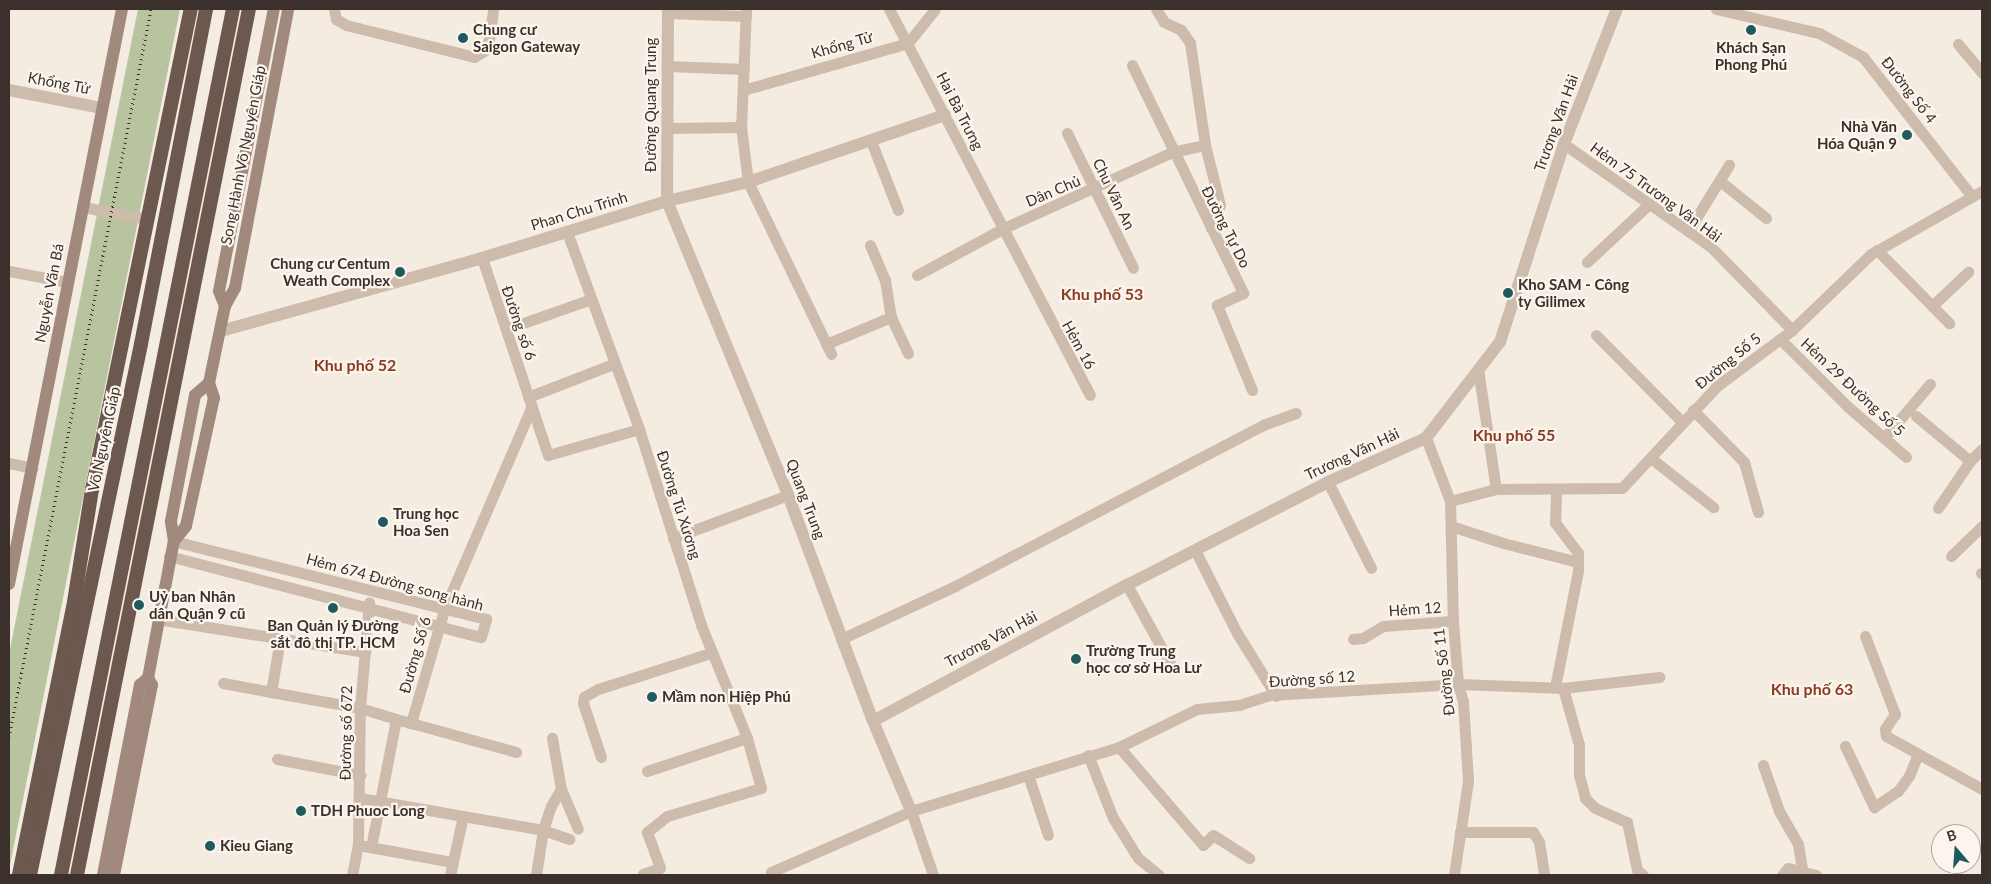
<!DOCTYPE html>
<html>
<head>
<meta charset="utf-8">
<style>
  body { margin:0 }
  #map { position:relative; width:1991px; height:884px; overflow:hidden; background:#f4ebe1; font-family:Lato,sans-serif }
  div>[style] { position:absolute }
  [style*='--x'] { left:calc(var(--x)*1px); top:calc(var(--y)*1px); width:calc(var(--w)*1px); rotate:calc(var(--a)*1deg) }
  .green>* { inset:0; background:#b8c4a0 }
  .minor>* { height:11px; margin:-5.5px; padding:0 5.5px; transform-origin:5.5px; border-radius:5.5px; background:#cdbbac }
  .tertiary>* { height:12px; margin:-6px; padding:0 6px; transform-origin:6px; border-radius:6px; background:#cdbbac }
  .secondary>* { height:12px; margin:-6px; padding:0 6px; transform-origin:6px; border-radius:6px; background:#a18a7d }
  .trunk>* { height:14px; margin:-7px; padding:0 7px; transform-origin:7px; border-radius:7px; background:#6c584f }
  .rail>* { height:3px; margin-top:-1.5px; transform-origin:0; background:repeating-linear-gradient(90deg,#3b302b 0 1px,transparent 0 5px) }
  .dots>* { width:14px; height:14px; translate:-50% -50%; box-sizing:border-box; border:2px solid #fbf5ee; border-radius:50% }
  span { translate:-50% -50%; white-space:nowrap; text-align:center; line-height:1.15; -webkit-text-stroke:4.5px #fbf5ee; paint-order:stroke }
  .poi-label { font-size:15px; color:#3b302b; font-weight:700 }
  .left { translate:0 -50%; text-align:left }
  .right { translate:-100% -50%; text-align:right }
  .street-label { font-size:15px; color:#3b302b }
  .neighbourhood-label { font-size:16px; color:#8c3b22; font-weight:700 }
  .frame { position:absolute; inset:0; border:10px solid #3b302b; pointer-events:none }
  .north { position:absolute; left:1931px; top:824px; width:50px; height:50px; box-sizing:border-box; background:#fbf5ee; border:1px solid #aea6a0; border-radius:50%; rotate:342deg; font-size:14px; font-weight:700; line-height:20px; text-align:center; color:#3b302b }
  .north::after { content:''; display:block; margin:auto; width:18px; height:22px; background:#1f5a5e; clip-path:polygon(50% 0,100% 100%,50% 72%,0 100%) }
</style>
</head>
<body>
<div id="map">
  <div class="green">
    <i style="clip-path:polygon(138px 9px,180px 9px,9px 870px,9px 654px)"></i>
  </div>
  <div class="minor">
    <i style="--x:334;--y:9;--w:10;--a:79"></i>
    <i style="--x:336;--y:19;--w:12;--a:31"></i>
    <i style="--x:346;--y:25;--w:132;--a:14"></i>
    <i style="--x:474;--y:57;--w:12;--a:-31"></i>
    <i style="--x:484;--y:51;--w:13;--a:-67"></i>
    <i style="--x:489;--y:39;--w:30;--a:-82"></i>
    <i style="--x:746;--y:9;--w:118;--a:92.4"></i>
    <i style="--x:741;--y:127;--w:55;--a:82.7"></i>
    <i style="--x:748;--y:182;--w:191;--a:64.2"></i>
    <i style="--x:889;--y:9;--w:435;--a:62.5"></i>
    <i style="--x:1156;--y:9;--w:15;--a:58"></i>
    <i style="--x:1164;--y:22;--w:19;--a:25"></i>
    <i style="--x:1181;--y:30;--w:16;--a:55"></i>
    <i style="--x:1190;--y:43;--w:103;--a:81.6"></i>
    <i style="--x:1205;--y:145;--w:62;--a:76"></i>
    <i style="--x:1220;--y:205;--w:25;--a:111"></i>
    <i style="--x:1716;--y:9;--w:106;--a:13.1"></i>
    <i style="--x:1819;--y:33;--w:50;--a:28.6"></i>
    <i style="--x:1863;--y:57;--w:175;--a:52"></i>
    <i style="--x:668;--y:13;--w:78;--a:2.2"></i>
    <i style="--x:1958;--y:44;--w:38;--a:50"></i>
    <i style="--x:1132;--y:65;--w:254;--a:64"></i>
    <i style="--x:1243;--y:293;--w:29;--a:155"></i>
    <i style="--x:1217;--y:305;--w:92;--a:67.6"></i>
    <i style="--x:668;--y:66;--w:76;--a:2.3"></i>
    <i style="--x:743;--y:90;--w:172;--a:-15.9"></i>
    <i style="--x:908;--y:43;--w:43;--a:-51.5"></i>
    <i style="--x:668;--y:128;--w:73;--a:-0.8"></i>
    <i style="--x:1067;--y:133;--w:150;--a:63.9"></i>
    <i style="--x:871;--y:141;--w:74;--a:68.6"></i>
    <i style="--x:1564;--y:144;--w:179;--a:35"></i>
    <i style="--x:1711;--y:247;--w:116;--a:45.7"></i>
    <i style="--x:1720;--y:181;--w:59;--a:38.8"></i>
    <i style="--x:83;--y:207;--w:66;--a:10.5"></i>
    <i style="--x:1688;--y:231;--w:78;--a:-58.2"></i>
    <i style="--x:567;--y:232;--w:210;--a:69.9"></i>
    <i style="--x:639;--y:429;--w:206;--a:72.4"></i>
    <i style="--x:701;--y:625;--w:122;--a:67.8"></i>
    <i style="--x:747;--y:738;--w:52;--a:74.4"></i>
    <i style="--x:761;--y:788;--w:98;--a:163.4"></i>
    <i style="--x:667;--y:816;--w:26;--a:141"></i>
    <i style="--x:647;--y:832;--w:38;--a:70"></i>
    <i style="--x:660;--y:868;--w:18;--a:161"></i>
    <i style="--x:870;--y:245;--w:38;--a:67"></i>
    <i style="--x:885;--y:280;--w:37;--a:81"></i>
    <i style="--x:1877;--y:250;--w:103;--a:45.4"></i>
    <i style="--x:482;--y:258;--w:208;--a:71.5"></i>
    <i style="--x:548;--y:455;--w:95;--a:-15.9"></i>
    <i style="--x:1587;--y:262;--w:85;--a:-43.1"></i>
    <i style="--x:9;--y:271;--w:60;--a:10.6"></i>
    <i style="--x:917;--y:275;--w:99;--a:-28.4"></i>
    <i style="--x:1004;--y:228;--w:184;--a:-24.3"></i>
    <i style="--x:1172;--y:152;--w:34;--a:-12"></i>
    <i style="--x:1932;--y:306;--w:50;--a:-43.4"></i>
    <i style="--x:506;--y:329;--w:90;--a:-19.4"></i>
    <i style="--x:1596;--y:335;--w:122;--a:45.3"></i>
    <i style="--x:1780;--y:339;--w:95;--a:45"></i>
    <i style="--x:1847;--y:406;--w:78;--a:40.8"></i>
    <i style="--x:826;--y:344;--w:70;--a:-22.6"></i>
    <i style="--x:891;--y:317;--w:40;--a:65"></i>
    <i style="--x:1478;--y:369;--w:121;--a:81.5"></i>
    <i style="--x:528;--y:397;--w:91;--a:-21.2"></i>
    <i style="--x:1693;--y:410;--w:73;--a:45.6"></i>
    <i style="--x:1744;--y:462;--w:52;--a:74.4"></i>
    <i style="--x:1916;--y:416;--w:70;--a:39.8"></i>
    <i style="--x:1970;--y:461;--w:17;--a:-45"></i>
    <i style="--x:1426;--y:438;--w:67;--a:69.1"></i>
    <i style="--x:1450;--y:501;--w:120;--a:88.6"></i>
    <i style="--x:1453;--y:621;--w:63;--a:85.5"></i>
    <i style="--x:1458;--y:684;--w:18;--a:74"></i>
    <i style="--x:1463;--y:701;--w:80;--a:86.4"></i>
    <i style="--x:1468;--y:781;--w:95;--a:98.5"></i>
    <i style="--x:1884;--y:438;--w:71;--a:-49.6"></i>
    <i style="--x:1652;--y:459;--w:78;--a:38.2"></i>
    <i style="--x:9;--y:463;--w:24;--a:12"></i>
    <i style="--x:1328;--y:482;--w:96;--a:63.4"></i>
    <i style="--x:1450;--y:501;--w:48;--a:-14.6"></i>
    <i style="--x:1496;--y:489;--w:126;--a:-0.5"></i>
    <i style="--x:1622;--y:488;--w:139;--a:-47"></i>
    <i style="--x:1717;--y:386;--w:94;--a:-36.7"></i>
    <i style="--x:1792;--y:330;--w:110;--a:-43.9"></i>
    <i style="--x:1871;--y:254;--w:128;--a:-29.6"></i>
    <i style="--x:1938;--y:508;--w:57;--a:-55.8"></i>
    <i style="--x:1451;--y:526;--w:55;--a:18.1"></i>
    <i style="--x:1503;--y:543;--w:77;--a:14.2"></i>
    <i style="--x:673;--y:538;--w:123;--a:-20.5"></i>
    <i style="--x:1195;--y:550;--w:93;--a:63.2"></i>
    <i style="--x:1237;--y:633;--w:74;--a:58.2"></i>
    <i style="--x:169;--y:556;--w:322;--a:14.6"></i>
    <i style="--x:481;--y:637;--w:19;--a:-74"></i>
    <i style="--x:486;--y:619;--w:322;--a:-166"></i>
    <i style="--x:1951;--y:556;--w:43;--a:-44.1"></i>
    <i style="--x:1981;--y:573;--w:1;--a:45"></i>
    <i style="--x:1127;--y:585;--w:94;--a:61.2"></i>
    <i style="--x:157;--y:619;--w:211;--a:9"></i>
    <i style="--x:1865;--y:636;--w:84;--a:69"></i>
    <i style="--x:1895;--y:714;--w:18;--a:124"></i>
    <i style="--x:1885;--y:729;--w:7;--a:82"></i>
    <i style="--x:1886;--y:736;--w:110;--a:28.9"></i>
    <i style="--x:280;--y:639;--w:54;--a:99.6"></i>
    <i style="--x:271;--y:692;--w:90;--a:10.2"></i>
    <i style="--x:360;--y:708;--w:38;--a:17"></i>
    <i style="--x:841;--y:639;--w:126;--a:-24.9"></i>
    <i style="--x:955;--y:586;--w:348;--a:-27.6"></i>
    <i style="--x:1263;--y:425;--w:35;--a:-20"></i>
    <i style="--x:1353;--y:639;--w:10;--a:-6"></i>
    <i style="--x:1363;--y:638;--w:23;--a:-31"></i>
    <i style="--x:1383;--y:626;--w:70;--a:-4.1"></i>
    <i style="--x:223;--y:683;--w:49;--a:10.6"></i>
    <i style="--x:1555;--y:687;--w:118;--a:-78.8"></i>
    <i style="--x:1578;--y:571;--w:18;--a:-90"></i>
    <i style="--x:1578;--y:553;--w:38;--a:-127"></i>
    <i style="--x:1555;--y:523;--w:33;--a:-88"></i>
    <i style="--x:1563;--y:688;--w:97;--a:-6.5"></i>
    <i style="--x:411;--y:723;--w:109;--a:15.4"></i>
    <i style="--x:1845;--y:746;--w:68;--a:64.6"></i>
    <i style="--x:1874;--y:807;--w:29;--a:-34"></i>
    <i style="--x:1898;--y:791;--w:19;--a:-54"></i>
    <i style="--x:1909;--y:776;--w:22;--a:-68"></i>
    <i style="--x:1119;--y:747;--w:129;--a:49.4"></i>
    <i style="--x:1203;--y:845;--w:14;--a:-45"></i>
    <i style="--x:1213;--y:835;--w:43;--a:32.6"></i>
    <i style="--x:1088;--y:755;--w:68;--a:68.4"></i>
    <i style="--x:1113;--y:818;--w:47;--a:58"></i>
    <i style="--x:1138;--y:858;--w:27;--a:39"></i>
    <i style="--x:601;--y:757;--w:57;--a:-108.4"></i>
    <i style="--x:583;--y:703;--w:6;--a:-81"></i>
    <i style="--x:584;--y:697;--w:16;--a:-30"></i>
    <i style="--x:598;--y:689;--w:119;--a:-17.7"></i>
    <i style="--x:277;--y:759;--w:85;--a:10.9"></i>
    <i style="--x:1763;--y:765;--w:49;--a:70.8"></i>
    <i style="--x:1779;--y:811;--w:38;--a:60"></i>
    <i style="--x:1798;--y:844;--w:26;--a:81"></i>
    <i style="--x:647;--y:771;--w:105;--a:-18.3"></i>
    <i style="--x:1028;--y:775;--w:63;--a:71.6"></i>
    <i style="--x:561;--y:789;--w:43;--a:67"></i>
    <i style="--x:360;--y:798;--w:186;--a:9.9"></i>
    <i style="--x:543;--y:830;--w:28;--a:19"></i>
    <i style="--x:911;--y:811;--w:68;--a:71"></i>
    <i style="--x:1460;--y:832;--w:73;--a:0"></i>
    <i style="--x:1533;--y:832;--w:12;--a:59"></i>
    <i style="--x:1539;--y:842;--w:33;--a:81"></i>
    <i style="--x:364;--y:846;--w:89;--a:10.3"></i>
    <i style="--x:371;--y:847;--w:130;--a:-78.9"></i>
    <i style="--x:396;--y:719;--w:16;--a:15"></i>
    <i style="--x:411;--y:723;--w:118;--a:-73.7"></i>
    <i style="--x:444;--y:610;--w:222;--a:-66.7"></i>
    <i style="--x:352;--y:875;--w:32;--a:-79"></i>
    <i style="--x:358;--y:844;--w:136;--a:-89.2"></i>
    <i style="--x:360;--y:708;--w:106;--a:-85.1"></i>
    <i style="--x:450;--y:875;--w:60;--a:-77.6"></i>
    <i style="--x:536;--y:875;--w:46;--a:-81.2"></i>
    <i style="--x:543;--y:830;--w:25;--a:-72"></i>
    <i style="--x:551;--y:806;--w:20;--a:-60"></i>
    <i style="--x:561;--y:789;--w:52;--a:-100"></i>
    <i style="--x:772;--y:875;--w:3;--a:-108"></i>
    <i style="--x:771;--y:872;--w:153;--a:-23.5"></i>
    <i style="--x:911;--y:811;--w:218;--a:-17.1"></i>
    <i style="--x:1119;--y:747;--w:87;--a:-26"></i>
    <i style="--x:1197;--y:709;--w:42;--a:-5.4"></i>
    <i style="--x:1239;--y:705;--w:32;--a:-18"></i>
    <i style="--x:1269;--y:695;--w:189;--a:-3.3"></i>
    <i style="--x:1458;--y:684;--w:105;--a:2.2"></i>
    <i style="--x:1563;--y:688;--w:59;--a:74.3"></i>
    <i style="--x:1579;--y:745;--w:30;--a:90"></i>
    <i style="--x:1579;--y:775;--w:24;--a:75"></i>
    <i style="--x:1585;--y:798;--w:14;--a:45"></i>
    <i style="--x:1595;--y:808;--w:35;--a:24"></i>
    <i style="--x:1627;--y:822;--w:49;--a:78.2"></i>
    <i style="--x:1637;--y:870;--w:8;--a:40"></i>
    <i style="--x:1782;--y:875;--w:9;--a:-49"></i>
    <i style="--x:1788;--y:868;--w:29;--a:14"></i>
  </div>
  <div class="tertiary">
    <i style="--x:668;--y:9;--w:192;--a:90.3"></i>
    <i style="--x:667;--y:201;--w:318;--a:67.6"></i>
    <i style="--x:788;--y:495;--w:241;--a:69.4"></i>
    <i style="--x:873;--y:721;--w:98;--a:67.1"></i>
    <i style="--x:9;--y:90;--w:95;--a:11"></i>
    <i style="--x:221;--y:331;--w:271;--a:-15.6"></i>
    <i style="--x:482;--y:258;--w:194;--a:-17.1"></i>
    <i style="--x:667;--y:201;--w:83;--a:-13.2"></i>
    <i style="--x:748;--y:182;--w:208;--a:-18.8"></i>
    <i style="--x:873;--y:721;--w:288;--a:-28.2"></i>
    <i style="--x:1127;--y:585;--w:226;--a:-27.1"></i>
    <i style="--x:1328;--y:482;--w:107;--a:-24.2"></i>
    <i style="--x:1426;--y:438;--w:121;--a:-52.4"></i>
    <i style="--x:1500;--y:342;--w:208;--a:-72.1"></i>
    <i style="--x:1564;--y:144;--w:145;--a:-68.6"></i>
  </div>
  <div class="secondary">
    <i style="--x:225;--y:306;--w:16;--a:-112"></i>
    <i style="--x:219;--y:291;--w:287;--a:-79"></i>
    <i style="--x:174;--y:541;--w:19;--a:-51"></i>
    <i style="--x:186;--y:526;--w:131;--a:-77.7"></i>
    <i style="--x:214;--y:398;--w:16;--a:-108"></i>
    <i style="--x:209;--y:383;--w:79;--a:-78.3"></i>
    <i style="--x:225;--y:306;--w:21;--a:-61"></i>
    <i style="--x:235;--y:288;--w:284;--a:-79.2"></i>
    <i style="--x:9;--y:584;--w:586;--a:-78.88"></i>
    <i style="--x:103;--y:875;--w:194;--a:-79"></i>
    <i style="--x:140;--y:685;--w:11;--a:-41"></i>
    <i style="--x:148;--y:678;--w:139;--a:-79.3"></i>
    <i style="--x:174;--y:541;--w:20;--a:-99"></i>
    <i style="--x:171;--y:521;--w:128;--a:-79.2"></i>
    <i style="--x:195;--y:395;--w:18;--a:-41"></i>
    <i style="--x:114;--y:875;--w:194;--a:-78.7"></i>
    <i style="--x:152;--y:685;--w:8;--a:-120"></i>
  </div>
  <div class="trunk">
    <i style="--x:19;--y:875;--w:272;--a:-78.6"></i>
    <i style="--x:73;--y:608;--w:120;--a:-80.9"></i>
    <i style="--x:92;--y:490;--w:491;--a:-78.4"></i>
    <i style="--x:30;--y:875;--w:542;--a:-78.19"></i>
    <i style="--x:141;--y:344;--w:341;--a:-79"></i>
    <i style="--x:61;--y:875;--w:883;--a:-78.77"></i>
    <i style="--x:77;--y:875;--w:883;--a:-78.77"></i>
  </div>
  <div class="rail">
    <i style="--x:9;--y:737;--w:742;--a:-78.96"></i>
  </div>
  <div class="dots">
    <i style="left:1751px;top:30px;background:#1f5a5e"></i>
    <i style="left:463px;top:38px;background:#1f5a5e"></i>
    <i style="left:1907px;top:135px;background:#1f5a5e"></i>
    <i style="left:400px;top:272px;background:#1f5a5e"></i>
    <i style="left:1508px;top:293px;background:#1f5a5e"></i>
    <i style="left:383px;top:522px;background:#1f5a5e"></i>
    <i style="left:139px;top:605px;background:#1f5a5e"></i>
    <i style="left:333px;top:608px;background:#1f5a5e"></i>
    <i style="left:1076px;top:659px;background:#1f5a5e"></i>
    <i style="left:652px;top:697px;background:#1f5a5e"></i>
    <i style="left:301px;top:811px;background:#1f5a5e"></i>
    <i style="left:210px;top:846px;background:#1f5a5e"></i>
  </div>
  <div class="poi-label">
    <span class="left" style="left:473px;top:38px">Chung cư<br>Saigon Gateway</span>
    <span style="left:1751px;top:56px">Khách Sạn<br>Phong Phú</span>
    <span class="right" style="left:1897px;top:135px">Nhà Văn<br>Hóa Quận 9</span>
    <span class="right" style="left:390px;top:272px">Chung cư Centum<br>Weath Complex</span>
    <span class="left" style="left:1518px;top:293px">Kho SAM - Công<br>ty Gilimex</span>
    <span class="left" style="left:393px;top:522px">Trung học<br>Hoa Sen</span>
    <span class="left" style="left:149px;top:605px">Uỷ ban Nhân<br>dân Quận 9 cũ</span>
    <span style="left:333px;top:634px">Ban Quản lý Đường<br>sắt đô thị TP. HCM</span>
    <span class="left" style="left:1086px;top:659px">Trường Trung<br>học cơ sở Hoa Lư</span>
    <span class="left" style="left:662px;top:697px">Mầm non Hiệp Phú</span>
    <span class="left" style="left:311px;top:811px">TDH Phuoc Long</span>
    <span class="left" style="left:220px;top:846px">Kieu Giang</span>
  </div>
  <div class="street-label">
    <span style="left:842px;top:45px;rotate:-16deg">Khổng Tử</span>
    <span style="left:59px;top:83px;rotate:11deg">Khổng Tử</span>
    <span style="left:1909px;top:90px;rotate:52deg">Đường Số 4</span>
    <span style="left:651px;top:105px;rotate:-90deg">Đường Quang Trung</span>
    <span style="left:960px;top:111px;rotate:63deg">Hai Bà Trưng</span>
    <span style="left:1556px;top:123px;rotate:-70deg">Trương Văn Hải</span>
    <span style="left:243px;top:155px;rotate:-79deg">Song Hành Võ Nguyên Giáp</span>
    <span style="left:1053px;top:191px;rotate:-23deg">Dân Chủ</span>
    <span style="left:1656px;top:192px;rotate:36deg">Hẻm 75 Trương Văn Hải</span>
    <span style="left:1114px;top:194px;rotate:64deg">Chu Văn An</span>
    <span style="left:579px;top:211px;rotate:-17deg">Phan Chu Trinh</span>
    <span style="left:1226px;top:227px;rotate:63deg">Đường Tự Do</span>
    <span style="left:49px;top:293px;rotate:-79deg">Nguyễn Văn Bá</span>
    <span style="left:519px;top:323px;rotate:71deg">Đường số 6</span>
    <span style="left:1079px;top:345px;rotate:61deg">Hẻm 16</span>
    <span style="left:1728px;top:361px;rotate:-39deg">Đường Số 5</span>
    <span style="left:1853px;top:387px;rotate:43deg">Hẻm 29 Đường Số 5</span>
    <span style="left:104px;top:439px;rotate:-78deg">Võ Nguyên Giáp</span>
    <span style="left:1352px;top:454px;rotate:-25deg">Trương Văn Hải</span>
    <span style="left:806px;top:499px;rotate:69deg">Quang Trung</span>
    <span style="left:679px;top:505px;rotate:72deg">Đường Tú Xương</span>
    <span style="left:395px;top:582px;rotate:15deg">Hẻm 674 Đường song hành</span>
    <span style="left:1415px;top:609px;rotate:-4deg">Hẻm 12</span>
    <span style="left:991px;top:639px;rotate:-28deg">Trương Văn Hải</span>
    <span style="left:415px;top:655px;rotate:-74deg">Đường Số 6</span>
    <span style="left:1444px;top:672px;rotate:-97deg">Đường Số 11</span>
    <span style="left:1312px;top:679px;rotate:-4deg">Đường số 12</span>
    <span style="left:346px;top:733px;rotate:-89deg">Đường số 672</span>
  </div>
  <div class="neighbourhood-label">
    <span style="left:1102px;top:294px">Khu phố 53</span>
    <span style="left:355px;top:365px">Khu phố 52</span>
    <span style="left:1514px;top:435px">Khu phố 55</span>
    <span style="left:1812px;top:689px">Khu phố 63</span>
  </div>
  <div class="frame"></div>
  <div class="north">B</div>
</div>
</body>
</html>
